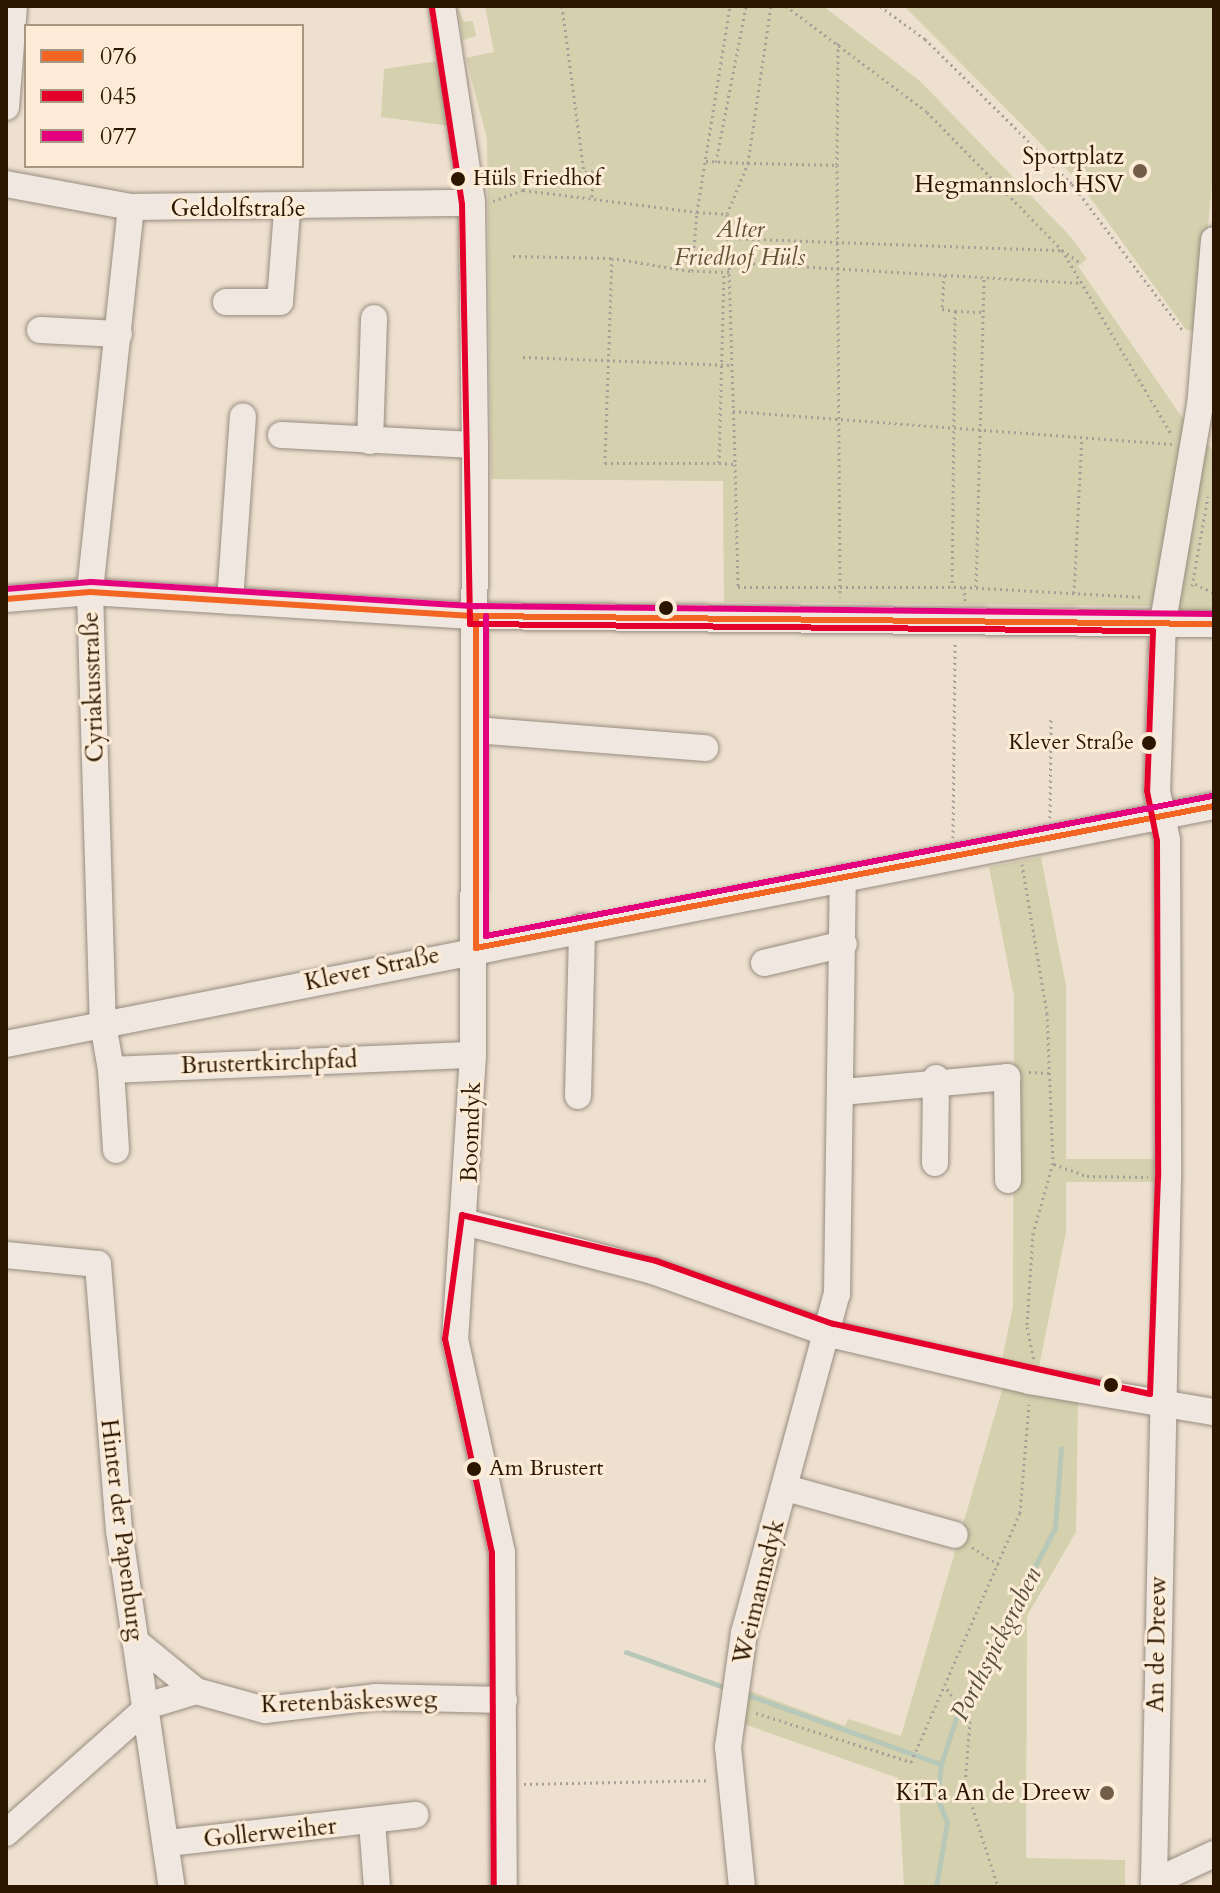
<!DOCTYPE html>
<html>
<head>
<meta charset="utf-8">
<style>
  body { margin:0 }
  #map { position:relative; width:1220px; height:1893px; overflow:hidden; background:#eee0ce; font-family:Cardo,serif }
  div>[style] { position:absolute }
  [style*='--x'] { left:calc(var(--x)*1px); top:calc(var(--y)*1px); width:calc(var(--w)*1px); rotate:calc(var(--a)*1deg) }
  .green>* { inset:0; background:#d5d0ad }
  .stream>* { height:5px; margin:-2.5px; padding:0 2.5px; transform-origin:2.5px; border-radius:2.5px; background:#b7c8b8 }
  .path>* { height:3px; margin-top:-1.5px; transform-origin:0; background:repeating-linear-gradient(90deg,#a8a098 0 2px,transparent 0 6px) }
  .roads { filter:drop-shadow(0 0 2px #978c80) drop-shadow(0 0 2px #978c80) }
  .minor>* { height:26px; margin:-13px; padding:0 13px; transform-origin:13px; border-radius:13px; background:#f0e8e0 }
  .bus-1>* { height:6px; margin:-3px; padding:0 3px; transform-origin:3px; border-radius:3px; background:#f26522 }
  .bus-2>* { height:6px; margin:-3px; padding:0 3px; transform-origin:3px; border-radius:3px; background:#e4002b }
  .bus-3>* { height:6px; margin:-3px; padding:0 3px; transform-origin:3px; border-radius:3px; background:#e5007d }
  .dots>* { width:22px; height:22px; translate:-50% -50%; box-sizing:border-box; border:4px solid #fcecd7; border-radius:50% }
  span { translate:-50% -50%; white-space:nowrap; text-align:center; line-height:1.15; -webkit-text-stroke:6px #fcecd7; paint-order:stroke }
  .bus-label { font-size:22px; color:#2d1600 }
  .left { translate:0 -50%; text-align:left }
  .right { translate:-100% -50%; text-align:right }
  .poi-label { font-size:24px; color:#2d1600 }
  .street-label { font-size:24px; color:#2d1600 }
  .park-label { font-size:24px; color:#605333; font-style:italic }
  .water-label { font-size:26px; color:#55513d; font-style:italic }
  .frame { position:absolute; inset:0; border:8px solid #2d1600; pointer-events:none }
  .legend { position:absolute; left:24px; top:24px; width:280px; height:144px; box-sizing:border-box; background:#fcecd7; border:2px solid #a99681; margin:0; padding:10px 14px; list-style:none; font-size:24px; color:#2d1600 }
  .legend li { display:flex; align-items:center; gap:16px; height:40px }
  .legend b { width:40px; border:2px solid #a99681 }
</style>
</head>
<body>
<div id="map">
  <div class="green">
    <i style="clip-path:polygon(457px 6px,464px 22px,473px 21px,476px 36px,463px 40px)"></i>
    <i style="clip-path:polygon(485px 6px,823px 6px,920px 81px,1070px 236px,1087px 259px,1078px 266px,1188px 426px,1162px 606px,724px 602px,723px 481px,491px 479px,487px 139px,466px 58px,494px 52px)"></i>
    <i style="clip-path:polygon(904px 6px,1214px 6px,1214px 163px,1198px 331px,1186px 330px,1078px 181px)"></i>
    <i style="clip-path:polygon(438px 61px,450px 126px,381px 117px,384px 69px)"></i>
    <i style="clip-path:polygon(1202px 435px,1214px 453px,1214px 612px,1176px 611px)"></i>
    <i style="clip-path:polygon(1041px 857px,1066px 986px,1066px 1159px,1159px 1159px,1159px 1182px,1066px 1182px,1066px 1232px,1039px 1367px,1002px 1359px,1013px 1307px,1014px 996px,989px 867px)"></i>
    <i style="clip-path:polygon(1004px 1384px,1078px 1399px,1076px 1532px,1027px 1616px,1026px 1858px,1125px 1860px,1125px 1887px,904px 1887px,898px 1778px,738px 1722px,742px 1688px,845px 1726px,848px 1719px,901px 1736px)"></i>
  </div>
  <div class="stream">
    <i style="--x:626;--y:1652;--w:104;--a:19.7"></i>
    <i style="--x:745;--y:1694;--w:208;--a:19.7"></i>
    <i style="--x:936;--y:1887;--w:66;--a:-80.4"></i>
    <i style="--x:947;--y:1822;--w:27;--a:-112"></i>
    <i style="--x:937;--y:1797;--w:33;--a:-83"></i>
    <i style="--x:941;--y:1764;--w:55;--a:-71.9"></i>
    <i style="--x:958;--y:1712;--w:208;--a:-62.2"></i>
    <i style="--x:1055;--y:1528;--w:80;--a:-85.7"></i>
  </div>
  <div class="path">
    <i style="--x:562;--y:6;--w:167;--a:82.5"></i>
    <i style="--x:786;--y:6;--w:176;--a:36.9"></i>
    <i style="--x:927;--y:112;--w:193;--a:45.6"></i>
    <i style="--x:1062;--y:250;--w:215;--a:59.3"></i>
    <i style="--x:880;--y:6;--w:56;--a:36.3"></i>
    <i style="--x:925;--y:39;--w:206;--a:44.6"></i>
    <i style="--x:1072;--y:184;--w:186;--a:52.9"></i>
    <i style="--x:706;--y:161;--w:42;--a:2.7"></i>
    <i style="--x:748;--y:163;--w:159;--a:-81.7"></i>
    <i style="--x:716;--y:162;--w:159;--a:-79.1"></i>
    <i style="--x:837;--y:165;--w:124;--a:-89.5"></i>
    <i style="--x:523;--y:190;--w:24;--a:-33"></i>
    <i style="--x:543;--y:177;--w:50;--a:-6.8"></i>
    <i style="--x:593;--y:171;--w:27;--a:92"></i>
    <i style="--x:493;--y:201;--w:32;--a:-20"></i>
    <i style="--x:523;--y:190;--w:175;--a:7.2"></i>
    <i style="--x:697;--y:212;--w:209;--a:-80.9"></i>
    <i style="--x:727;--y:214;--w:55;--a:-67.6"></i>
    <i style="--x:748;--y:163;--w:89;--a:1.3"></i>
    <i style="--x:837;--y:165;--w:432;--a:89.6"></i>
    <i style="--x:728;--y:238;--w:334;--a:2.1"></i>
    <i style="--x:1062;--y:250;--w:24;--a:35"></i>
    <i style="--x:513;--y:256;--w:99;--a:1.2"></i>
    <i style="--x:729;--y:262;--w:352;--a:3.4"></i>
    <i style="--x:690;--y:271;--w:79;--a:-170.5"></i>
    <i style="--x:612;--y:258;--w:205;--a:92"></i>
    <i style="--x:605;--y:463;--w:114;--a:0"></i>
    <i style="--x:719;--y:463;--w:191;--a:-88.5"></i>
    <i style="--x:729;--y:272;--w:37;--a:-178"></i>
    <i style="--x:692;--y:271;--w:59;--a:-85.2"></i>
    <i style="--x:697;--y:212;--w:30;--a:4"></i>
    <i style="--x:727;--y:214;--w:24;--a:88"></i>
    <i style="--x:728;--y:238;--w:226;--a:88.2"></i>
    <i style="--x:735;--y:464;--w:123;--a:88.6"></i>
    <i style="--x:738;--y:587;--w:226;--a:0"></i>
    <i style="--x:964;--y:587;--w:180;--a:3.2"></i>
    <i style="--x:944;--y:275;--w:34;--a:93"></i>
    <i style="--x:942;--y:309;--w:13;--a:9"></i>
    <i style="--x:955;--y:311;--w:276;--a:90.6"></i>
    <i style="--x:955;--y:311;--w:28;--a:2"></i>
    <i style="--x:523;--y:357;--w:209;--a:2.2"></i>
    <i style="--x:733;--y:411;--w:440;--a:4.3"></i>
    <i style="--x:719;--y:463;--w:16;--a:4"></i>
    <i style="--x:1195;--y:584;--w:21;--a:25"></i>
    <i style="--x:1192;--y:586;--w:91;--a:-79.9"></i>
    <i style="--x:964;--y:587;--w:14;--a:86"></i>
    <i style="--x:976;--y:587;--w:310;--a:-88.5"></i>
    <i style="--x:1074;--y:593;--w:156;--a:-87.1"></i>
    <i style="--x:1050;--y:818;--w:99;--a:-89.4"></i>
    <i style="--x:953;--y:838;--w:197;--a:-89.4"></i>
    <i style="--x:1022;--y:864;--w:151;--a:80.5"></i>
    <i style="--x:1047;--y:1013;--w:150;--a:87.7"></i>
    <i style="--x:1053;--y:1163;--w:73;--a:105.9"></i>
    <i style="--x:1033;--y:1233;--w:94;--a:93.7"></i>
    <i style="--x:1027;--y:1327;--w:35;--a:78"></i>
    <i style="--x:1029;--y:1072;--w:21;--a:3"></i>
    <i style="--x:1054;--y:1164;--w:35;--a:20"></i>
    <i style="--x:1087;--y:1176;--w:61;--a:0.9"></i>
    <i style="--x:972;--y:1547;--w:36;--a:34"></i>
    <i style="--x:947;--y:1689;--w:39;--a:54"></i>
    <i style="--x:970;--y:1721;--w:63;--a:94.5"></i>
    <i style="--x:965;--y:1784;--w:108;--a:72.2"></i>
    <i style="--x:756;--y:1713;--w:163;--a:17.5"></i>
    <i style="--x:911;--y:1762;--w:272;--a:-66.4"></i>
    <i style="--x:1020;--y:1513;--w:109;--a:-85.3"></i>
    <i style="--x:524;--y:1784;--w:184;--a:-1.2"></i>
  </div>
  <div class="roads">
    <div class="minor">
      <i style="--x:442;--y:6;--w:199;--a:81.3"></i>
      <i style="--x:472;--y:203;--w:242;--a:89.3"></i>
      <i style="--x:475;--y:445;--w:610;--a:90.19"></i>
      <i style="--x:473;--y:1055;--w:285;--a:93.6"></i>
      <i style="--x:455;--y:1339;--w:218;--a:77.6"></i>
      <i style="--x:502;--y:1552;--w:335;--a:89.7"></i>
      <i style="--x:6;--y:107;--w:101;--a:-85.5"></i>
      <i style="--x:6;--y:184;--w:127;--a:10.4"></i>
      <i style="--x:131;--y:207;--w:341;--a:-0.7"></i>
      <i style="--x:131;--y:207;--w:387;--a:96.1"></i>
      <i style="--x:90;--y:592;--w:432;--a:88.3"></i>
      <i style="--x:103;--y:1024;--w:47;--a:80.1"></i>
      <i style="--x:111;--y:1070;--w:362;--a:-2.4"></i>
      <i style="--x:1214;--y:240;--w:166;--a:94.8"></i>
      <i style="--x:1200;--y:405;--w:219;--a:99.7"></i>
      <i style="--x:1163;--y:621;--w:170;--a:92"></i>
      <i style="--x:1157;--y:791;--w:50;--a:78.5"></i>
      <i style="--x:1167;--y:840;--w:337;--a:89.8"></i>
      <i style="--x:1168;--y:1177;--w:705;--a:91.14"></i>
      <i style="--x:1154;--y:1882;--w:66;--a:-25"></i>
      <i style="--x:226;--y:302;--w:54;--a:0"></i>
      <i style="--x:280;--y:302;--w:92;--a:-85.6"></i>
      <i style="--x:40;--y:330;--w:79;--a:2.9"></i>
      <i style="--x:281;--y:435;--w:194;--a:3"></i>
      <i style="--x:370;--y:441;--w:123;--a:-88.1"></i>
      <i style="--x:6;--y:599;--w:84;--a:-4.8"></i>
      <i style="--x:90;--y:592;--w:387;--a:3.6"></i>
      <i style="--x:476;--y:616;--w:738;--a:0.62"></i>
      <i style="--x:230;--y:601;--w:185;--a:-86"></i>
      <i style="--x:475;--y:730;--w:231;--a:4.5"></i>
      <i style="--x:764;--y:963;--w:82;--a:-13.4"></i>
      <i style="--x:6;--y:1044;--w:1231;--a:-11.15"></i>
      <i style="--x:111;--y:1070;--w:80;--a:86.4"></i>
      <i style="--x:843;--y:1092;--w:165;--a:-5.2"></i>
      <i style="--x:1007;--y:1077;--w:103;--a:89.4"></i>
      <i style="--x:578;--y:1096;--w:169;--a:-88.6"></i>
      <i style="--x:935;--y:1163;--w:85;--a:-89.3"></i>
      <i style="--x:468;--y:1223;--w:191;--a:14.5"></i>
      <i style="--x:653;--y:1271;--w:188;--a:19.6"></i>
      <i style="--x:830;--y:1334;--w:205;--a:13.2"></i>
      <i style="--x:1030;--y:1381;--w:187;--a:9.6"></i>
      <i style="--x:6;--y:1255;--w:92;--a:5.6"></i>
      <i style="--x:98;--y:1264;--w:267;--a:85.5"></i>
      <i style="--x:119;--y:1530;--w:361;--a:81.6"></i>
      <i style="--x:786;--y:1488;--w:175;--a:15.5"></i>
      <i style="--x:135;--y:1641;--w:79;--a:39.3"></i>
      <i style="--x:196;--y:1691;--w:72;--a:15.4"></i>
      <i style="--x:265;--y:1710;--w:111;--a:-6.7"></i>
      <i style="--x:375;--y:1697;--w:129;--a:1.3"></i>
      <i style="--x:372;--y:1822;--w:65;--a:85.6"></i>
      <i style="--x:6;--y:1833;--w:193;--a:-41.6"></i>
      <i style="--x:150;--y:1705;--w:48;--a:-16.9"></i>
      <i style="--x:168;--y:1843;--w:249;--a:-6.5"></i>
      <i style="--x:742;--y:1887;--w:141;--a:-95.7"></i>
      <i style="--x:728;--y:1747;--w:115;--a:-82"></i>
      <i style="--x:744;--y:1633;--w:352;--a:-74.7"></i>
      <i style="--x:837;--y:1294;--w:416;--a:-89.2"></i>
    </div>
  </div>
  <div class="bus-1">
    <i style="--x:6;--y:599;--w:84;--a:-4.8"></i>
    <i style="--x:90;--y:592;--w:387;--a:3.6"></i>
    <i style="--x:476;--y:616;--w:738;--a:0.62"></i>
    <i style="--x:476;--y:616;--w:332;--a:90"></i>
    <i style="--x:476;--y:948;--w:752;--a:-10.89"></i>
  </div>
  <div class="bus-2">
    <i style="--x:432;--y:8;--w:198;--a:81.3"></i>
    <i style="--x:462;--y:204;--w:420;--a:88.9"></i>
    <i style="--x:470;--y:624;--w:683;--a:0.59"></i>
    <i style="--x:1153;--y:631;--w:160;--a:92.1"></i>
    <i style="--x:1147;--y:791;--w:51;--a:78.7"></i>
    <i style="--x:1157;--y:841;--w:336;--a:89.8"></i>
    <i style="--x:1158;--y:1177;--w:217;--a:92.1"></i>
    <i style="--x:1150;--y:1394;--w:325;--a:-167.5"></i>
    <i style="--x:833;--y:1324;--w:188;--a:-160.4"></i>
    <i style="--x:656;--y:1261;--w:199;--a:-166.7"></i>
    <i style="--x:462;--y:1215;--w:125;--a:97.8"></i>
    <i style="--x:445;--y:1339;--w:219;--a:77.6"></i>
    <i style="--x:492;--y:1553;--w:334;--a:89.7"></i>
  </div>
  <div class="bus-3">
    <i style="--x:6;--y:589;--w:85;--a:-4.7"></i>
    <i style="--x:91;--y:582;--w:386;--a:3.6"></i>
    <i style="--x:476;--y:606;--w:738;--a:0.62"></i>
    <i style="--x:486;--y:616;--w:320;--a:90"></i>
    <i style="--x:486;--y:936;--w:739;--a:-10.91"></i>
  </div>
  <div class="dots">
    <i style="left:1140px;top:171px;background:#715d48"></i>
    <i style="left:458px;top:179px;background:#2d1600"></i>
    <i style="left:666px;top:608px;background:#2d1600"></i>
    <i style="left:1149px;top:743px;background:#2d1600"></i>
    <i style="left:1111px;top:1385px;background:#2d1600"></i>
    <i style="left:474px;top:1469px;background:#2d1600"></i>
    <i style="left:1107px;top:1793px;background:#715d48"></i>
  </div>
  <div class="bus-label">
    <span class="left" style="left:473px;top:179px">Hüls Friedhof</span>
    <span class="right" style="left:1134px;top:743px">Klever Straße</span>
    <span class="left" style="left:489px;top:1469px">Am Brustert</span>
  </div>
  <div class="poi-label">
    <span class="right" style="left:1124px;top:171px">Sportplatz<br>Hegmannsloch HSV</span>
    <span class="right" style="left:1091px;top:1793px">KiTa An de Dreew</span>
  </div>
  <div class="street-label">
    <span style="left:238px;top:209px">Geldolfstraße</span>
    <span style="left:93px;top:687px;rotate:-92deg">Cyriakusstraße</span>
    <span style="left:372px;top:969px;rotate:-12deg">Klever Straße</span>
    <span style="left:269px;top:1063px;rotate:-2deg">Brustertkirchpfad</span>
    <span style="left:471px;top:1132px;rotate:-88deg">Boomdyk</span>
    <span style="left:122px;top:1530px;rotate:83deg">Hinter der Papenburg</span>
    <span style="left:759px;top:1592px;rotate:-76deg">Weimannsdyk</span>
    <span style="left:1157px;top:1644px;rotate:-89deg">An de Dreew</span>
    <span style="left:349px;top:1702px;rotate:-2deg">Kretenbäskesweg</span>
    <span style="left:270px;top:1833px;rotate:-6deg">Gollerweiher</span>
  </div>
  <div class="park-label">
    <span style="left:740px;top:244px">Alter<br>Friedhof Hüls</span>
  </div>
  <div class="water-label">
    <span style="left:996px;top:1644px;rotate:-63deg">Porthspickgraben</span>
  </div>
  <div class="frame"></div>
  <ul class="legend">
  <li><b style="height:10px;background:#f26522"></b>076</li>
  <li><b style="height:10px;background:#e4002b"></b>045</li>
  <li><b style="height:10px;background:#e5007d"></b>077</li>
  </ul>
</div>
</body>
</html>
